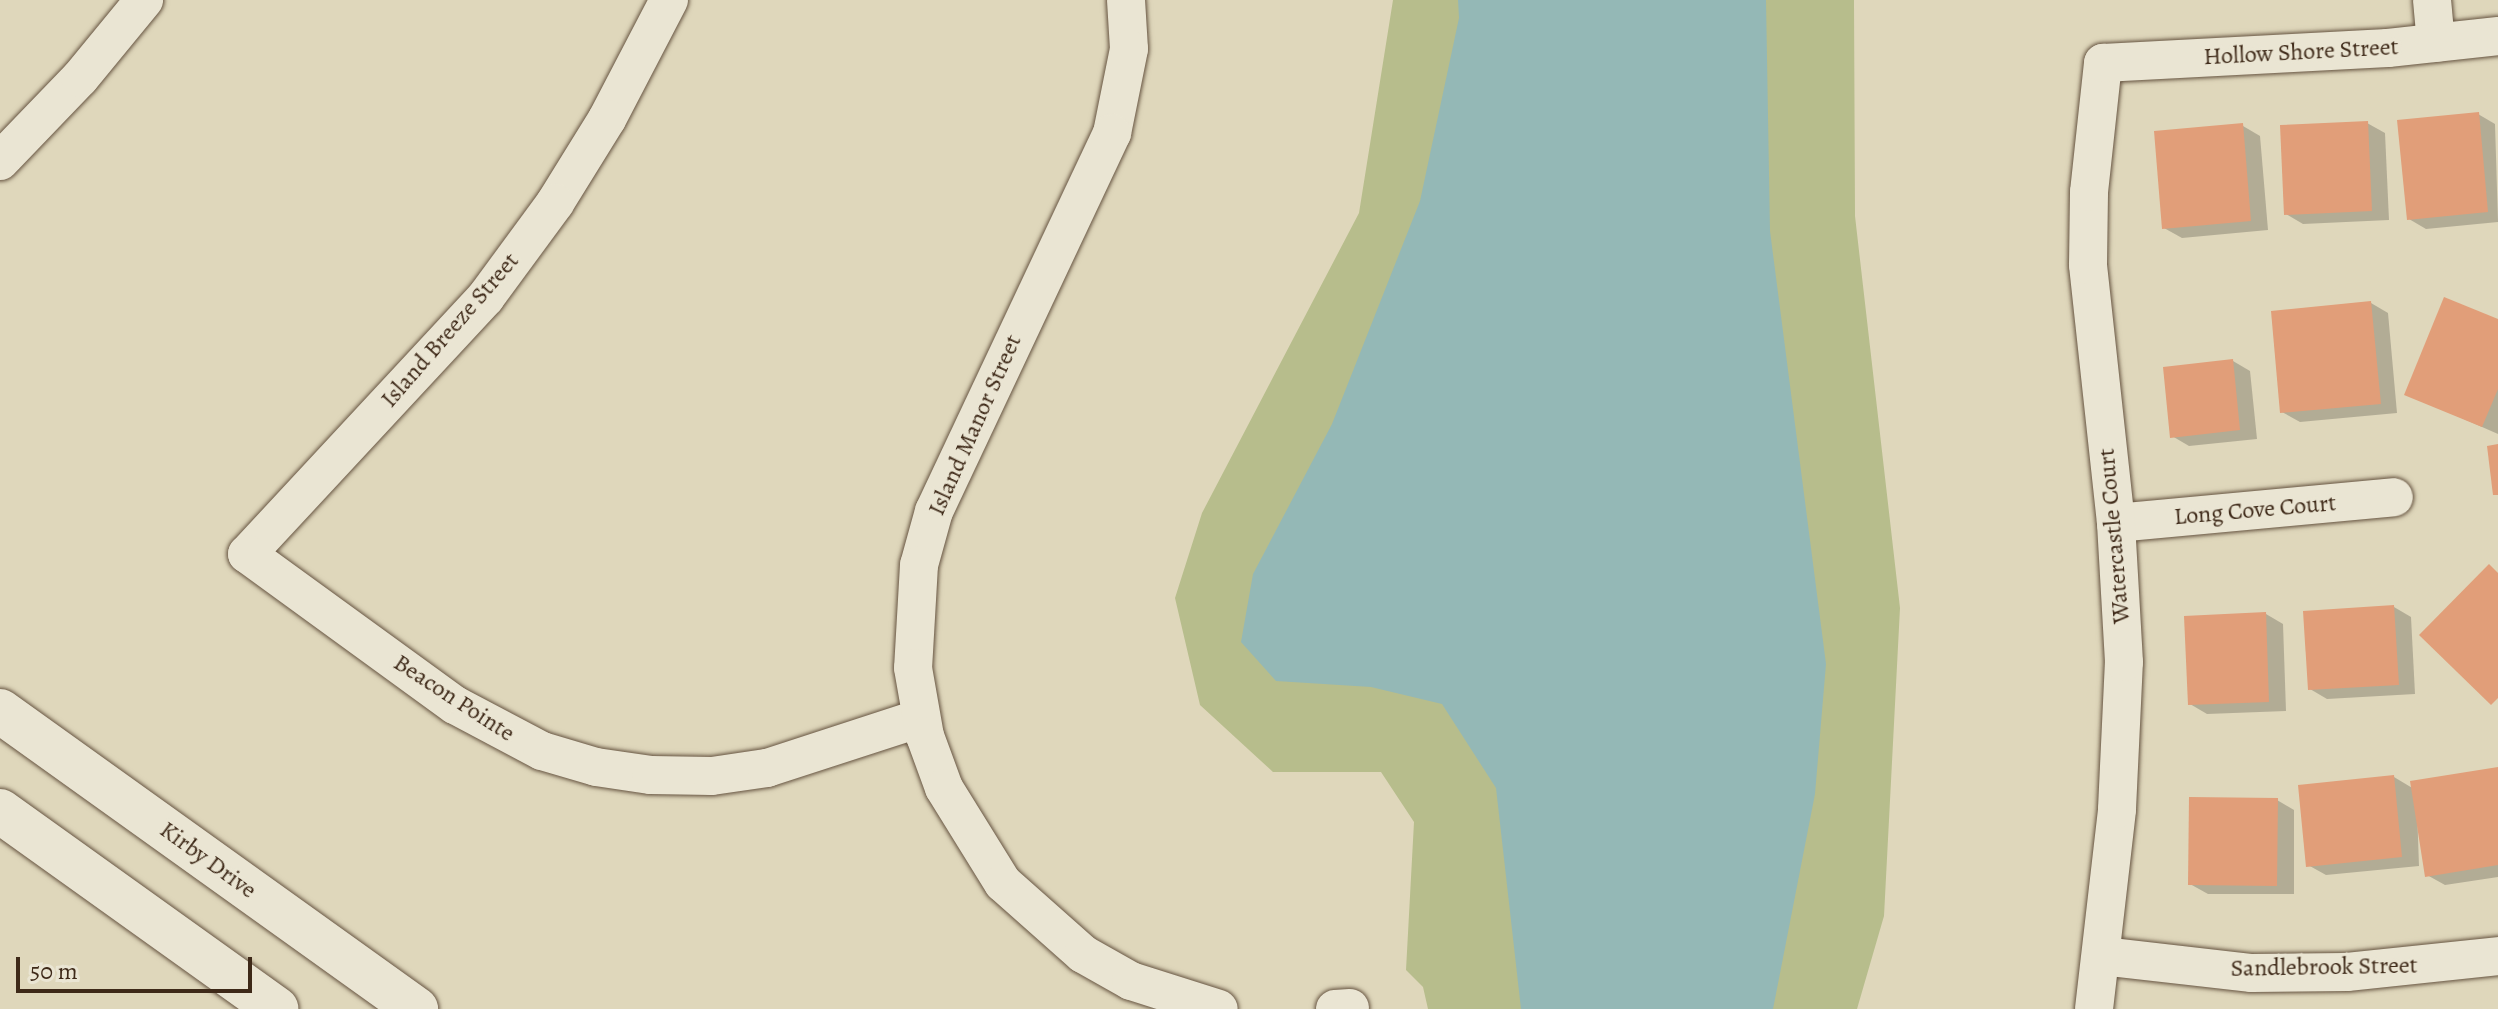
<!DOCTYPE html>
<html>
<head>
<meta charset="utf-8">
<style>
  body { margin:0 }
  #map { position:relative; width:2498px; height:1009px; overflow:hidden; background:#dfd7bb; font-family:Alegreya,serif }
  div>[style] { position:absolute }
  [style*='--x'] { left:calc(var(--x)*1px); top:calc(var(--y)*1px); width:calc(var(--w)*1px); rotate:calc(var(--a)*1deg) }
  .green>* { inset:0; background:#b7bd8c }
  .water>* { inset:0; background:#94b8b6 }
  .shadow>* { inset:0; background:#0003 }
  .building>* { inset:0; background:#e19e79 }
  .roads { filter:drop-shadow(0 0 2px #665441) drop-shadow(0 0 2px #665441) }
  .street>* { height:38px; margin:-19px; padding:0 19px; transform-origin:19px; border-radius:19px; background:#eae5d3 }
  .secondary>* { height:44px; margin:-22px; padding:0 22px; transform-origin:22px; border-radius:22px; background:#eae5d3 }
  span { translate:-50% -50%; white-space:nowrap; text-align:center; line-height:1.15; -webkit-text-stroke:6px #eae5d3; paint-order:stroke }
  .street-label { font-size:24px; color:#3e2918 }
  .scale { position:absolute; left:16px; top:957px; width:236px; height:36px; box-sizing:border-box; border:4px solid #3e2918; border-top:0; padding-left:10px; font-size:24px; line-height:28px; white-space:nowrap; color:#3e2918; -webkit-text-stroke:6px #eae5d3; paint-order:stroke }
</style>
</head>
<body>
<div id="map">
  <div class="green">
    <i style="clip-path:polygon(1393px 0,1854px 0,1855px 216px,1900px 608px,1884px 916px,1857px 1009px,1428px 1009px,1423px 987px,1406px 970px,1414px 822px,1381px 772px,1273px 772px,1200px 705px,1175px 598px,1202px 513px,1359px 213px)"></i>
  </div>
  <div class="water">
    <i style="clip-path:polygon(1458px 0,1766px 0,1770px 231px,1826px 664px,1815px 794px,1773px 1009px,1521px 1009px,1496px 788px,1442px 704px,1371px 687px,1276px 681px,1241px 642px,1253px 574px,1332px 424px,1420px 201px,1459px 18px)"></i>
  </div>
  <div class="shadow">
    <i style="clip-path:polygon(2478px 114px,2495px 124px,2498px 222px,2426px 229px,2409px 219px)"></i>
    <i style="clip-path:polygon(2367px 123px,2385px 133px,2389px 220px,2303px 224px,2286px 214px)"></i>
    <i style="clip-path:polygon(2243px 126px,2260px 136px,2268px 230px,2182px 238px,2164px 228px)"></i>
    <i style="clip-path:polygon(2371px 303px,2388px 313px,2397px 413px,2300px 422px,2282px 412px)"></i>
    <i style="clip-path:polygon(2498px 321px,2498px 434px,2407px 394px)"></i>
    <i style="clip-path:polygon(2233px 361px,2250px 371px,2257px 439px,2189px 446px,2172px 436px)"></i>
    <i style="clip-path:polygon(2394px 607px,2411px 617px,2415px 694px,2327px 699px,2310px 689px)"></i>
    <i style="clip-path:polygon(2266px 614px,2283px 624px,2286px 711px,2207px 714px,2190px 704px)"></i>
    <i style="clip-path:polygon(2498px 769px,2498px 877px,2445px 885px,2427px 875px,2417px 809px,2419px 866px,2326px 875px,2308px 865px,2394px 777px,2414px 789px)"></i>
    <i style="clip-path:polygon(2277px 800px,2294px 810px,2294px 894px,2208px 894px,2190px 884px)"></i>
  </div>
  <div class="building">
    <i style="clip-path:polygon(2479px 112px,2488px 212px,2407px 220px,2397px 120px)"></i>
    <i style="clip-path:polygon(2368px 121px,2372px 211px,2284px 215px,2280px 125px)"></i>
    <i style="clip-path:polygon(2243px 123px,2251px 221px,2162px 229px,2154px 131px)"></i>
    <i style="clip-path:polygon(2444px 297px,2498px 319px,2498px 389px,2482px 427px,2404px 395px)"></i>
    <i style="clip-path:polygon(2371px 301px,2381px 404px,2280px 413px,2271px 311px)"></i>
    <i style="clip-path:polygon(2233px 359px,2240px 430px,2170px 438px,2163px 367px)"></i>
    <i style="clip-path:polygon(2498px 444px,2498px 495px,2493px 495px,2487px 446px)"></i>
    <i style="clip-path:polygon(2489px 564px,2498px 573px,2498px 698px,2491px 705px,2419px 635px)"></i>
    <i style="clip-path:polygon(2394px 605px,2399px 685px,2308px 690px,2303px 611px)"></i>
    <i style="clip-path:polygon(2266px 612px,2269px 702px,2188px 705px,2184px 616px)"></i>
    <i style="clip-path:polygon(2498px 767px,2498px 865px,2425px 877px,2410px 781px)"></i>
    <i style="clip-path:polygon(2394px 775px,2402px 857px,2306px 867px,2298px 785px)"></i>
    <i style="clip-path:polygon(2189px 797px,2278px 798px,2277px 886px,2188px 885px)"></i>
  </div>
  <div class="roads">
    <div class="street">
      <i style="--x:669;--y:0;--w:134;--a:117.5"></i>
      <i style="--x:607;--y:119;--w:99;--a:121.8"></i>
      <i style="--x:555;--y:203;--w:117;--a:126.3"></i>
      <i style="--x:486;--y:297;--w:351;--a:132.9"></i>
      <i style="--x:247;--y:554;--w:257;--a:36"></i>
      <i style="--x:455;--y:705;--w:98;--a:27.9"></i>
      <i style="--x:542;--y:751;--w:56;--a:16.5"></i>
      <i style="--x:596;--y:767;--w:56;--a:8.3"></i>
      <i style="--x:651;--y:775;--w:61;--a:0.9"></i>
      <i style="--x:712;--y:776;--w:56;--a:-8.3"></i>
      <i style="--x:767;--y:768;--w:162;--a:-18"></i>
      <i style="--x:1126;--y:0;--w:49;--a:86.5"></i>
      <i style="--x:1129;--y:49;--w:86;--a:101.4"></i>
      <i style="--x:1112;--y:133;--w:418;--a:115.2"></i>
      <i style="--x:934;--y:511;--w:56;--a:105.5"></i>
      <i style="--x:919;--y:565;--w:103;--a:93.3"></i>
      <i style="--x:913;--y:668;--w:69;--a:80"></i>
      <i style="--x:925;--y:736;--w:55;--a:69.9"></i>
      <i style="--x:944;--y:788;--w:112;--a:58.2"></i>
      <i style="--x:1003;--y:883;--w:107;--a:41.6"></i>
      <i style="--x:1083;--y:954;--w:55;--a:29.4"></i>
      <i style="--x:1131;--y:981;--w:92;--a:17.7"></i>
      <i style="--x:2432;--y:0;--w:43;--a:84.7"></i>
      <i style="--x:0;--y:161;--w:115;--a:-46.1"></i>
      <i style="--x:80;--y:78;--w:101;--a:-50.6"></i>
      <i style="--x:2116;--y:523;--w:279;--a:-5.3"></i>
      <i style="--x:2102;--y:956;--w:151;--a:6.5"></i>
      <i style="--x:2252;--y:973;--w:95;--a:-0.6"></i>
      <i style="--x:2347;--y:972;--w:152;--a:-6"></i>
      <i style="--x:1335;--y:1009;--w:15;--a:-4"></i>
      <i style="--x:2094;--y:1009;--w:201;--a:-83.4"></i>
      <i style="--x:2117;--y:809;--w:147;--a:-87.3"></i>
      <i style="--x:2124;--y:662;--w:139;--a:-93.3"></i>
      <i style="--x:2116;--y:523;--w:260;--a:-96.2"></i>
      <i style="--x:2088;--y:265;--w:73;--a:-89.2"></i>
      <i style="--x:2089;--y:192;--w:130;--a:-83.8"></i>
      <i style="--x:2103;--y:63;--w:285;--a:-3"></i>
      <i style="--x:2388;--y:48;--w:111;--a:-6.2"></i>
    </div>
    <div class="secondary">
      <i style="--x:0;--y:711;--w:512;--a:35.62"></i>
      <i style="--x:0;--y:811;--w:340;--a:35.6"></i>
    </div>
  </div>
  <div class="street-label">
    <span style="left:2301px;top:52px;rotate:-3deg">Hollow Shore Street</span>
    <span style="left:450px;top:330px;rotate:-49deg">Island Breeze Street</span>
    <span style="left:975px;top:425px;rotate:-66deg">Island Manor Street</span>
    <span style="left:2255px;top:510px;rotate:-5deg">Long Cove Court</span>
    <span style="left:2114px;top:536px;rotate:-95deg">Watercastle Court</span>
    <span style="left:454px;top:698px;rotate:33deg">Beacon Pointe</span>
    <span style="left:208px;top:860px;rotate:36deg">Kirby Drive</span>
    <span style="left:2324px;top:967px;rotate:-1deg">Sandlebrook Street</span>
  </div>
  <div class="scale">50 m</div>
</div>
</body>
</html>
